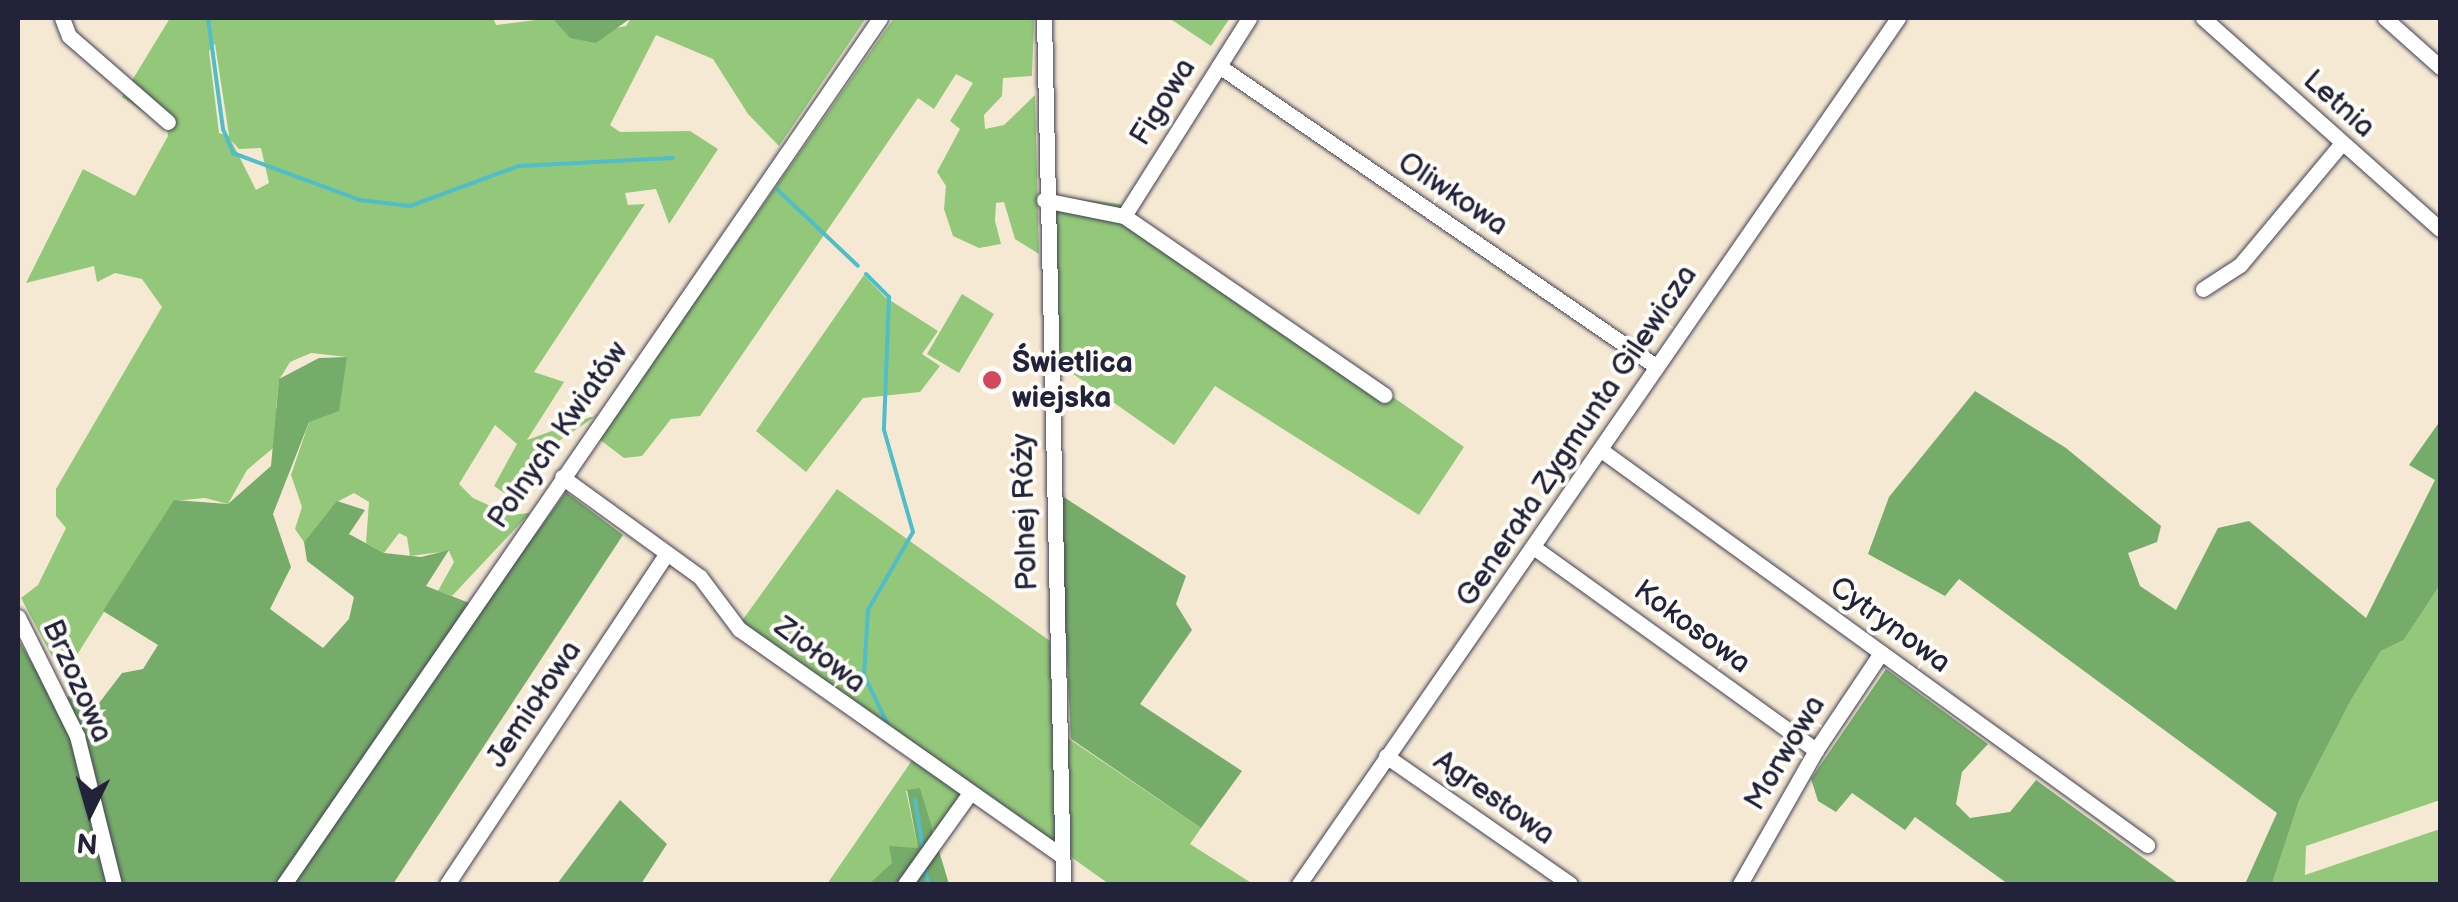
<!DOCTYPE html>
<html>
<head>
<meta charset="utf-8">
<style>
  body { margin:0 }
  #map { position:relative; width:2458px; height:902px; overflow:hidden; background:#f6e9d4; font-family:"Balsamiq Sans",sans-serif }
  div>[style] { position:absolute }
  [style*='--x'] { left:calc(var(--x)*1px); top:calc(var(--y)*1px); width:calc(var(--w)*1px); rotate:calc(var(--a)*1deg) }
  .green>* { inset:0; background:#93c87a }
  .forest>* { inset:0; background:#76ac6a }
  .stream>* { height:4px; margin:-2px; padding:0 2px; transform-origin:2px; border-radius:2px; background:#50bdc8 }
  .roads { filter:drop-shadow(0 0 2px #424052) drop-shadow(0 0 2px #424052) }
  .minor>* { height:15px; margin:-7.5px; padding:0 7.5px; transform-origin:7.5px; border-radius:7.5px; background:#fff }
  .dots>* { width:28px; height:28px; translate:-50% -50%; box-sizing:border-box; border:5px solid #fdfcf7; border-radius:50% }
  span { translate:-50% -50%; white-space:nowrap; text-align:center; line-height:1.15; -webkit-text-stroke:8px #fdfcf7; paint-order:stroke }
  .street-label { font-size:30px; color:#22223b }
  .poi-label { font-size:30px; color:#22223b; font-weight:700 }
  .left { translate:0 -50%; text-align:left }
  .frame { position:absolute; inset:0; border:20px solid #22223b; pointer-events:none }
  .north { position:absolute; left:40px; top:762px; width:100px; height:100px; -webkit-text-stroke:8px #fdfcf7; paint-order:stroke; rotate:185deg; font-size:28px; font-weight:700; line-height:40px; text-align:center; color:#22223b }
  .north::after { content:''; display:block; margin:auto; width:35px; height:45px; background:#22223b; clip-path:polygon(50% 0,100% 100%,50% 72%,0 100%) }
</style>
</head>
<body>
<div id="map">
  <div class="green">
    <i style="clip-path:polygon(evenodd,170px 18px,493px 18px,496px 25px,552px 18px,570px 37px,626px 26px,631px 18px,866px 18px,779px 146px,748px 114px,713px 59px,656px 35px,610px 125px,620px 132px,690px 131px,718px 149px,669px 224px,656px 189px,625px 193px,628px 205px,645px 204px,534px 372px,564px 382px,527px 440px,599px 414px,532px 459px,528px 485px,513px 499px,494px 486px,517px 444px,495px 425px,459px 484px,473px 498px,510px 515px,530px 513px,452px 596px,438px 591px,454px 562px,449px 551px,410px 556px,407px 537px,399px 533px,384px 553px,366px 543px,369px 502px,354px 493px,337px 502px,304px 542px,295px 529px,302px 507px,291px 475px,309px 422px,347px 357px,311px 353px,290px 362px,279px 380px,276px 408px,284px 432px,272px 449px,247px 470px,228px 504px,205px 498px,174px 501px,63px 677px,21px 598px,38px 585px,66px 528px,56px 516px,56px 489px,162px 307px,142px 279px,115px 273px,97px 282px,94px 266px,26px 283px,83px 169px,135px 196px,168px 136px,167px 128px,122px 97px,170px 18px,215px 44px,229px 135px,228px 136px,219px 133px,209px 51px,215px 44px,170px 18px,231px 140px,239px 149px,261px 148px,269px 183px,256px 190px,231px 140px)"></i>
    <i style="clip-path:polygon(894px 18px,1034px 18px,1032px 76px,1003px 78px,1002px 96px,984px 115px,985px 129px,1004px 125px,1035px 95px,1039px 254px,1015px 239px,1004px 202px,996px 203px,995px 221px,1001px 244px,979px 248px,953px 236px,944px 209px,946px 186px,937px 172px,960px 129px,950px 121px,973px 83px,956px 74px,934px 109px,918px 98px,700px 416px,671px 419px,642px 456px,624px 458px,599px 439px)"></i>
    <i style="clip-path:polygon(1169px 18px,1230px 18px,1211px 46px)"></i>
    <i style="clip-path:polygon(1061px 197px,1119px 204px,1464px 447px,1419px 515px,1215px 386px,1174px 445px,1056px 362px,1051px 211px)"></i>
    <i style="clip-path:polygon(864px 275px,885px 297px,938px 331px,922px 354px,940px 366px,920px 392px,863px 398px,806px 472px,756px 431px)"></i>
    <i style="clip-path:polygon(962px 294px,994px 314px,959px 373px,927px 354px)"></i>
    <i style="clip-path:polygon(837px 489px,1050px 641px,1053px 728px,1201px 828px,1190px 844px,1253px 884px,1109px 884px,741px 622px)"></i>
    <i style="clip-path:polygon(2440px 585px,2440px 800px,2306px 846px,2305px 875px,2440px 829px,2440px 884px,2272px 884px,2299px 801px,2350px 702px,2381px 651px,2404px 640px)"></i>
    <i style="clip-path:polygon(915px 756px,963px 794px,935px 831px,925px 822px,920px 789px,906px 791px,918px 848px,869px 884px,827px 884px)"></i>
  </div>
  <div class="forest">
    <i style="clip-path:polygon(552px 18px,631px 18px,596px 43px,570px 38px)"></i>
    <i style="clip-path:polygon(347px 357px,339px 411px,309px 422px,273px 514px,291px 567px,270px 609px,323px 648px,349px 619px,354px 597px,307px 561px,304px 542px,337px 501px,365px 510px,349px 534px,384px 553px,421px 557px,449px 550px,426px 586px,482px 608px,566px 492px,623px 535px,393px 884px,18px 884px,18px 639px,55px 703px,72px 695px,96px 707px,122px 673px,143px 669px,158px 645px,103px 611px,174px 500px,228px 504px,271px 466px,279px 379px,319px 358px)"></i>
    <i style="clip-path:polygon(1975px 391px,2066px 448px,2161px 526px,2157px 542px,2128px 553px,2140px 586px,2176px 610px,2218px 528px,2249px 521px,2366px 618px,2435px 480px,2409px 465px,2440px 421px,2440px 585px,2404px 640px,2381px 651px,2350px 702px,2299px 801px,2272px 884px,2245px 884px,2277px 813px,1959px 579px,1945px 596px,1868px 554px,1889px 497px)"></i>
    <i style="clip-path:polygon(1059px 494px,1186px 576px,1176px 604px,1192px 630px,1140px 704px,1242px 771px,1201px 828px,1071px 739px)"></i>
    <i style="clip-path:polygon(1886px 669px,1988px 744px,1962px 772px,1956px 804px,1970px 818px,2010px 812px,2036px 780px,2179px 884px,2008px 884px,1915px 817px,1905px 830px,1852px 793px,1836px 812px,1818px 801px,1811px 779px)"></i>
    <i style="clip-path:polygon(920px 788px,949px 884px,869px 884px,892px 863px,889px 846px,918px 848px,907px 790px)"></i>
    <i style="clip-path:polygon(620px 800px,667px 844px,641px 884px,557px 884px)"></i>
  </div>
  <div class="stream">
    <i style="--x:208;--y:18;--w:112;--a:82.3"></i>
    <i style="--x:223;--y:129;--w:26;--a:67"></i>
    <i style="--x:233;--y:153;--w:135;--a:20.3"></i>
    <i style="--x:360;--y:200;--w:50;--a:6.8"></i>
    <i style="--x:410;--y:206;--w:116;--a:-20.2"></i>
    <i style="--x:519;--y:166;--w:154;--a:-3"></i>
    <i style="--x:778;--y:190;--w:110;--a:43.5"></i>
    <i style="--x:866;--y:274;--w:33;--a:45"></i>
    <i style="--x:889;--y:297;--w:133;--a:92.2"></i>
    <i style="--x:884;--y:430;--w:106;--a:74.1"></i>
    <i style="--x:913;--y:532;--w:90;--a:120"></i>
    <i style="--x:868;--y:610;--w:65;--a:93.5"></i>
    <i style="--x:864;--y:675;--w:58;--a:64.3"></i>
    <i style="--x:915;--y:800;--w:50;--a:80.7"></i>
    <i style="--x:925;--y:867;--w:17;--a:80"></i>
  </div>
  <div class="roads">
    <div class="minor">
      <i style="--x:62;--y:18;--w:19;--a:69"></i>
      <i style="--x:69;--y:36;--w:131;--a:41"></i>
      <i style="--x:1044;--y:18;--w:866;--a:88.74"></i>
      <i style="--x:2203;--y:18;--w:317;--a:41.7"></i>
      <i style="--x:2385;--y:18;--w:74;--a:41.7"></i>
      <i style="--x:1219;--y:66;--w:531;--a:34.5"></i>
      <i style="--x:1044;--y:200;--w:82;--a:11.3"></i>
      <i style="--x:1124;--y:216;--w:316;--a:34.5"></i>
      <i style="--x:1124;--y:216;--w:234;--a:-57.7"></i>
      <i style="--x:2203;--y:289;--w:44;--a:-33"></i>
      <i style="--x:2240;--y:265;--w:158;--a:-50.1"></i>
      <i style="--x:1601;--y:450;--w:674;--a:35.88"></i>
      <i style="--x:562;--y:477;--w:170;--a:35.9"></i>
      <i style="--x:700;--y:577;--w:65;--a:53.1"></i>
      <i style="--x:739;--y:629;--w:395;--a:35.1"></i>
      <i style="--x:1536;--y:549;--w:345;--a:35.7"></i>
      <i style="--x:18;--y:617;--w:133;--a:63.6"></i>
      <i style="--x:77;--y:736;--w:153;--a:76"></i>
      <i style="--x:1386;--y:756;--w:224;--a:34.8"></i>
      <i style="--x:284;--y:884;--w:1051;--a:-55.46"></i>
      <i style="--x:447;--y:884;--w:397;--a:-56.4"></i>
      <i style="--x:905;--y:884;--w:112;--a:-54.5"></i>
      <i style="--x:1299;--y:884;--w:1053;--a:-55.33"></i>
      <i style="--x:1740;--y:884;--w:154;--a:-60.4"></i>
      <i style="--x:1816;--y:750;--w:117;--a:-56.2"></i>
    </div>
  </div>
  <div class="dots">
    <i style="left:992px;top:380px;background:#d1495b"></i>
  </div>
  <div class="street-label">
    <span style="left:1163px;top:102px;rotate:-58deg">Figowa</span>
    <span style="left:2339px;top:104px;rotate:42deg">Letnia</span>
    <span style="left:1453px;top:194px;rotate:34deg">Oliwkowa</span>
    <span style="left:558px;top:435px;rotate:-55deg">Polnych Kwiatów</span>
    <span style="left:1577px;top:436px;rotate:-56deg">Generała Zygmunta Gilewicza</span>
    <span style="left:1025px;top:512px;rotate:-92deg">Polnej Róży</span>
    <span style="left:1890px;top:625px;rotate:36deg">Cytrynowa</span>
    <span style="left:1692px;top:627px;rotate:36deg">Kokosowa</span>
    <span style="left:820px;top:655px;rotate:37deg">Ziołowa</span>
    <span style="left:77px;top:681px;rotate:66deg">Brzozowa</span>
    <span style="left:534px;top:704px;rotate:-56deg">Jemiołowa</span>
    <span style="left:1785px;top:753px;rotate:-59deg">Morwowa</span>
    <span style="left:1494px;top:798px;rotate:35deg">Agrestowa</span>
  </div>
  <div class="poi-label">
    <span class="left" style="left:1012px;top:380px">Świetlica<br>wiejska</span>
  </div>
  <div class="frame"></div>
  <div class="north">N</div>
</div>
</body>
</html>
